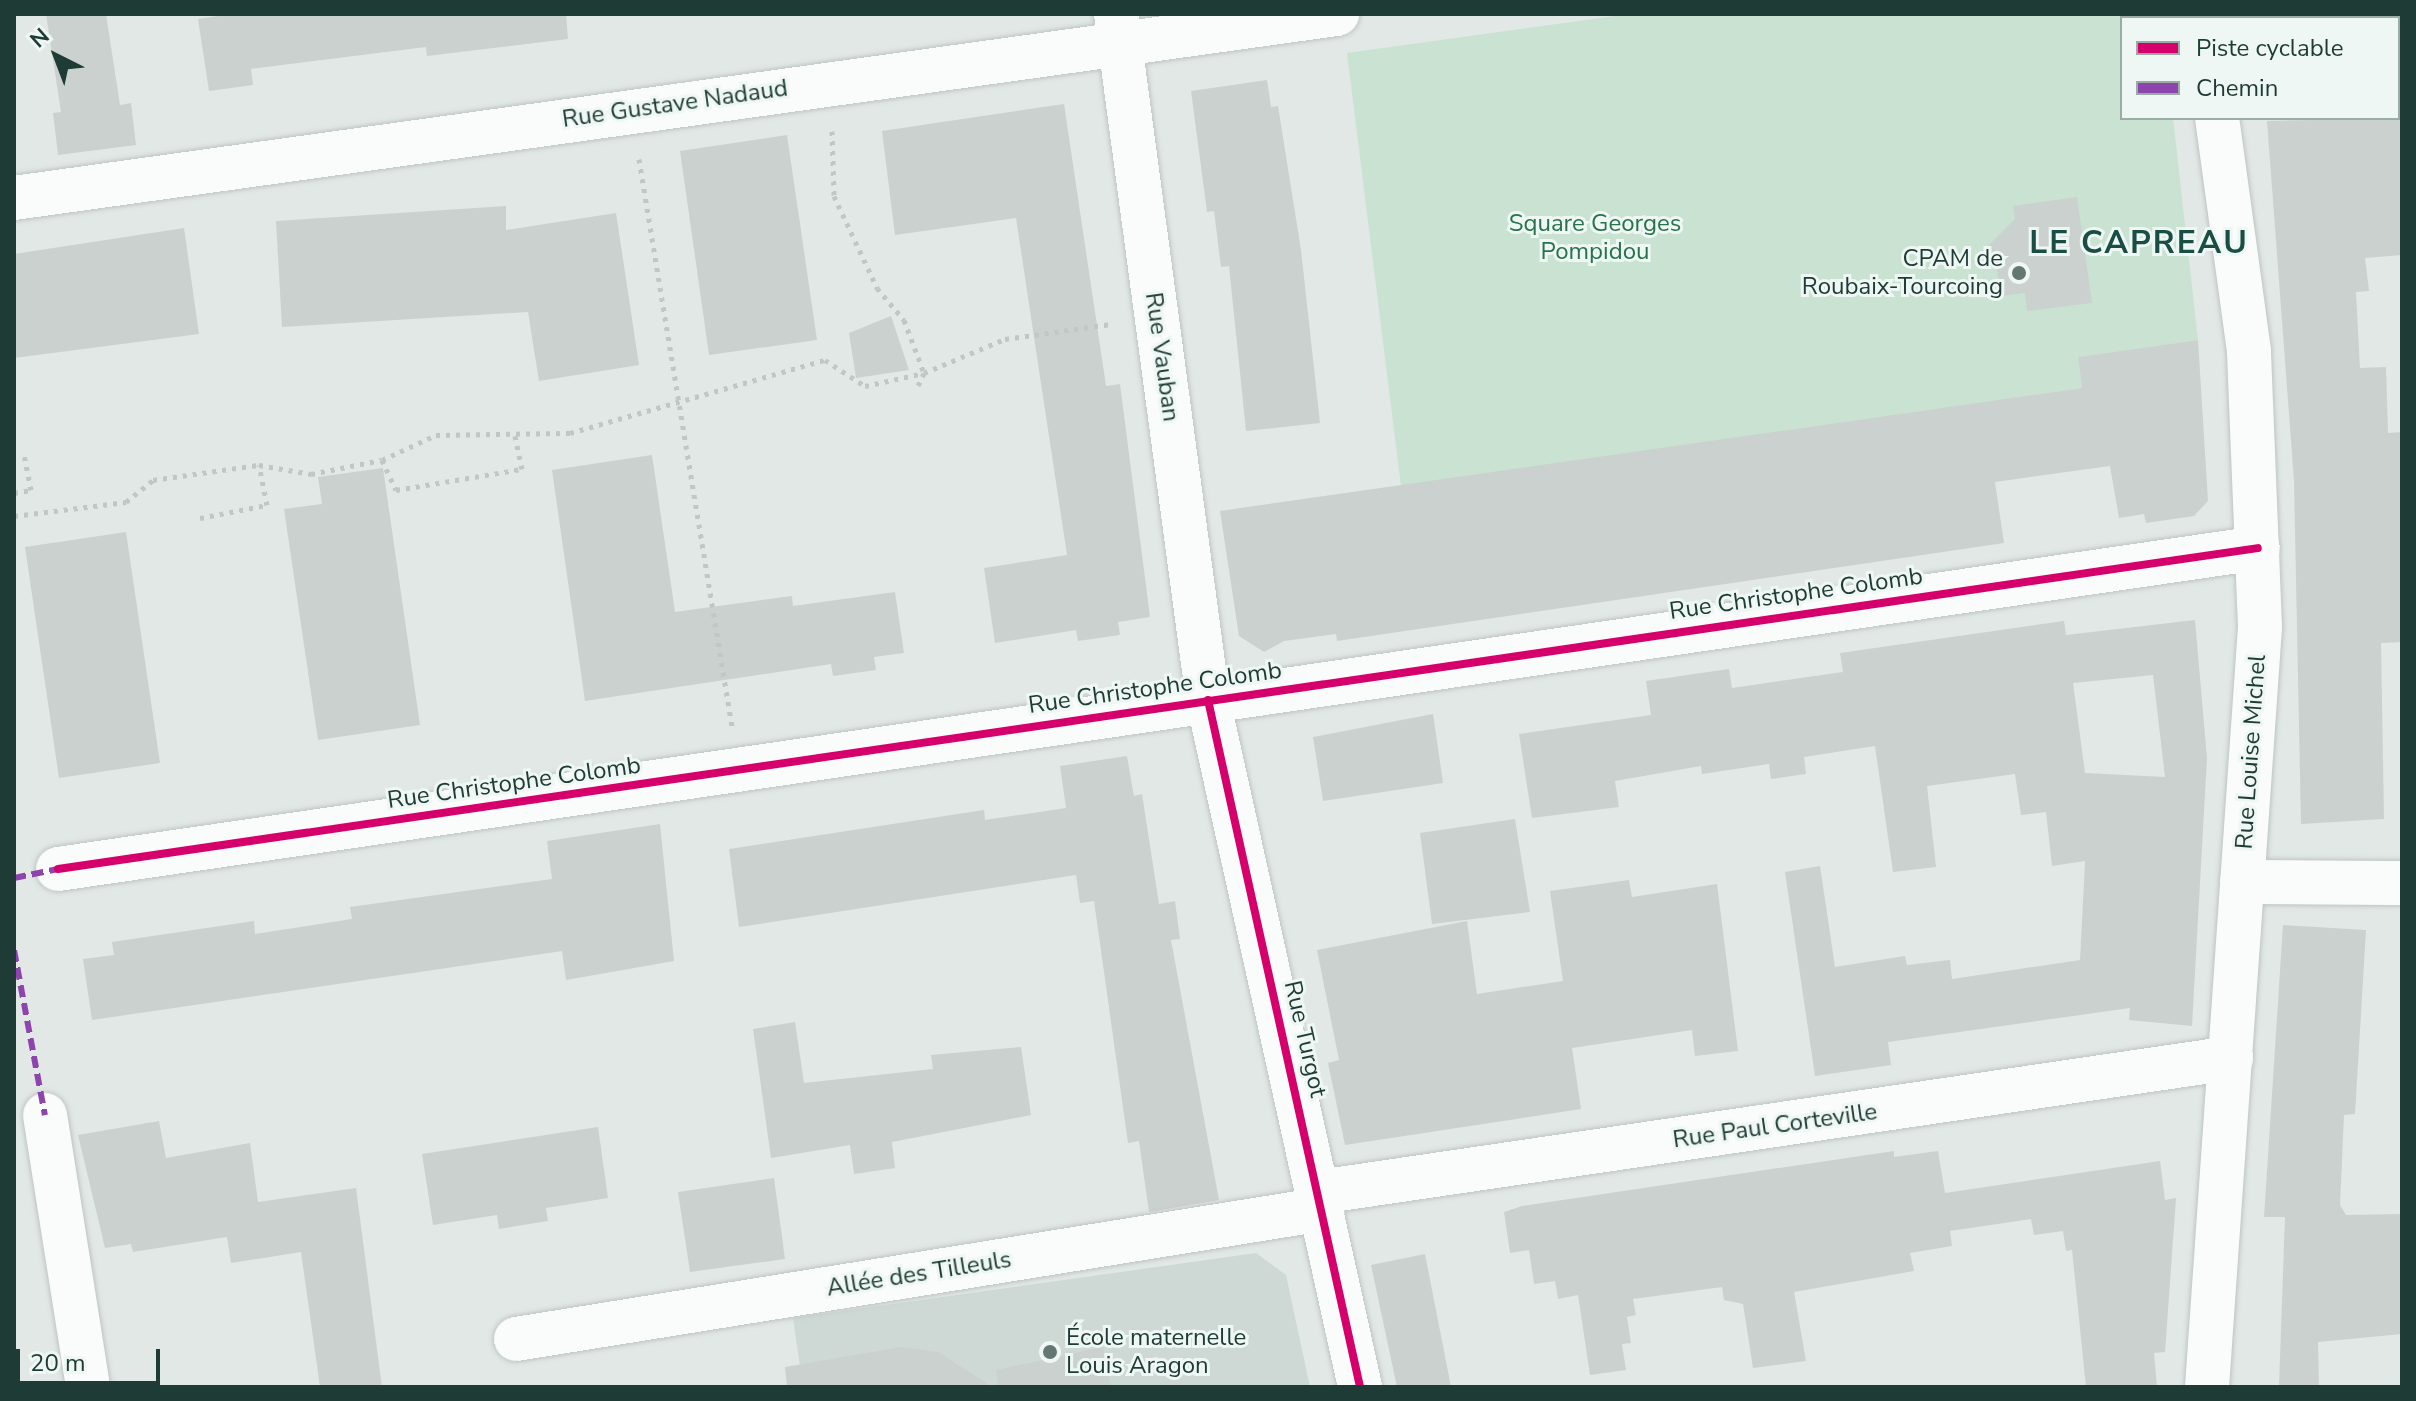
<!DOCTYPE html>
<html>
<head>
<meta charset="utf-8">
<style>
  body { margin:0 }
  #map { position:relative; width:2416px; height:1401px; overflow:hidden; background:#e1e8e5; font-family:"Nunito Sans",sans-serif }
  div>[style] { position:absolute }
  [style*='--x'] { left:calc(var(--x)*1px); top:calc(var(--y)*1px); width:calc(var(--w)*1px); rotate:calc(var(--a)*1deg) }
  .built>* { inset:0; background:#ced9d5 }
  .green>* { inset:0; background:#c9e2d2 }
  .building>* { inset:0; background:#cbd1cf }
  .path>* { height:5px; margin-top:-2.5px; transform-origin:0; background:repeating-linear-gradient(90deg,#bfc8c5 0 4px,transparent 0 10px) }
  .roads { filter:drop-shadow(0 0 2px #bec5c2) drop-shadow(0 0 2px #bec5c2) }
  .minor>* { height:44px; margin:-22px; padding:0 22px; transform-origin:22px; border-radius:22px; background:#fafcfb }
  .quiet>* { height:6px; margin-top:-3px; transform-origin:0; background:repeating-linear-gradient(90deg,#8e44ad 0 12px,transparent 0 18px) }
  .cycleway>* { height:8px; margin:-4px; padding:0 4px; transform-origin:4px; border-radius:4px; background:#d6006c }
  .dots>* { width:22px; height:22px; translate:-50% -50%; box-sizing:border-box; border:4px solid #eef7f3; border-radius:50% }
  span { translate:-50% -50%; white-space:nowrap; text-align:center; line-height:1.15; -webkit-text-stroke:6px #eef7f3; paint-order:stroke }
  .street-label { font-size:24px; color:#1f3b35 }
  .park-label { font-size:24px; color:#27734b }
  .poi-label { font-size:24px; color:#1f3b35 }
  .right { translate:-100% -50%; text-align:right }
  .left { translate:0 -50%; text-align:left }
  .district-label { font-size:32px; color:#1a4e45; font-weight:700; letter-spacing:2px }
  .frame { position:absolute; inset:0; border:16px solid #1f3b35; pointer-events:none }
  .legend { position:absolute; left:2120px; top:16px; width:280px; height:104px; box-sizing:border-box; background:#eef7f3; border:2px solid #9baca7; margin:0; padding:10px 14px; list-style:none; font-size:24px; color:#1f3b35 }
  .legend li { display:flex; align-items:center; gap:16px; height:40px }
  .legend b { width:40px; border:2px solid #9baca7 }
  .north { position:absolute; left:16px; top:16px; width:80px; height:80px; -webkit-text-stroke:6px #eef7f3; paint-order:stroke; rotate:318deg; font-size:22px; font-weight:700; line-height:32px; text-align:center; color:#1f3b35 }
  .north::after { content:''; display:block; margin:auto; width:28px; height:36px; background:#1f3b35; clip-path:polygon(50% 0,100% 100%,50% 72%,0 100%) }
  .scale { position:absolute; left:16px; top:1349px; width:144px; height:36px; box-sizing:border-box; border:4px solid #1f3b35; border-top:0; padding-left:10px; font-size:24px; line-height:28px; white-space:nowrap; color:#1f3b35; -webkit-text-stroke:6px #eef7f3; paint-order:stroke }
</style>
</head>
<body>
<div id="map">
  <div class="built">
    <i style="clip-path:polygon(1256px 1253px,1286px 1275px,1310px 1387px,803px 1387px,793px 1318px)"></i>
  </div>
  <div class="green">
    <i style="clip-path:polygon(1630px 14px,2159px 14px,2122px 18px,2122px 118px,2173px 118px,2198px 340px,2078px 357px,2082px 388px,1401px 486px,1347px 53px)"></i>
  </div>
  <div class="building">
    <i style="clip-path:polygon(46px 14px,106px 14px,120px 105px,131px 103px,136px 145px,58px 155px,53px 113px,61px 112px)"></i>
    <i style="clip-path:polygon(231px 14px,566px 14px,568px 39px,427px 56px,426px 47px,251px 69px,253px 85px,209px 91px,198px 19px)"></i>
    <i style="clip-path:polygon(1267px 80px,1271px 107px,1278px 106px,1301px 250px,1320px 423px,1246px 431px,1229px 266px,1221px 267px,1214px 211px,1207px 212px,1191px 91px)"></i>
    <i style="clip-path:polygon(1064px 104px,1106px 386px,1120px 384px,1150px 617px,1118px 622px,1120px 635px,1078px 641px,1076px 630px,995px 643px,984px 568px,1067px 555px,1016px 218px,895px 235px,882px 131px)"></i>
    <i style="clip-path:polygon(2402px 118px,2402px 255px,2365px 258px,2369px 291px,2356px 292px,2360px 368px,2386px 367px,2388px 433px,2402px 432px,2402px 642px,2381px 643px,2384px 819px,2301px 824px,2294px 481px,2267px 121px)"></i>
    <i style="clip-path:polygon(787px 135px,817px 340px,709px 355px,680px 151px)"></i>
    <i style="clip-path:polygon(2077px 197px,2092px 303px,2027px 311px,2025px 293px,2001px 296px,1997px 269px,1972px 262px,2015px 219px,2013px 206px)"></i>
    <i style="clip-path:polygon(506px 206px,506px 230px,616px 213px,639px 365px,539px 381px,528px 312px,282px 327px,276px 221px)"></i>
    <i style="clip-path:polygon(184px 228px,199px 334px,14px 358px,14px 254px)"></i>
    <i style="clip-path:polygon(891px 316px,909px 370px,856px 378px,849px 333px)"></i>
    <i style="clip-path:polygon(2198px 340px,2208px 501px,2194px 516px,2146px 523px,2144px 514px,2119px 518px,2110px 466px,1995px 482px,2004px 543px,1337px 641px,1336px 634px,1284px 641px,1264px 652px,1239px 636px,1220px 511px,2082px 388px,2078px 357px)"></i>
    <i style="clip-path:polygon(652px 455px,675px 612px,792px 596px,793px 606px,895px 592px,904px 653px,874px 657px,876px 670px,833px 676px,831px 664px,585px 701px,552px 470px)"></i>
    <i style="clip-path:polygon(383px 468px,420px 725px,318px 740px,284px 509px,322px 504px,318px 477px)"></i>
    <i style="clip-path:polygon(126px 532px,160px 763px,59px 778px,25px 547px)"></i>
    <i style="clip-path:polygon(evenodd,2195px 620px,2207px 758px,2192px 1026px,2129px 1020px,2130px 1008px,1888px 1042px,1891px 1065px,1815px 1076px,1785px 872px,1820px 866px,1835px 967px,1905px 956px,1907px 965px,1950px 960px,1952px 979px,2080px 960px,2085px 861px,2052px 866px,2046px 812px,2021px 815px,2015px 774px,1927px 786px,1936px 867px,1893px 872px,1875px 746px,1804px 757px,1806px 774px,1771px 779px,1769px 764px,1702px 774px,1701px 766px,1615px 781px,1619px 807px,1532px 818px,1519px 734px,1651px 715px,1646px 681px,1729px 669px,1732px 688px,1843px 672px,1840px 653px,2064px 621px,2066px 635px,2195px 620px,2153px 675px,2165px 777px,2085px 773px,2073px 683px,2153px 675px)"></i>
    <i style="clip-path:polygon(1433px 714px,1443px 783px,1323px 801px,1313px 737px)"></i>
    <i style="clip-path:polygon(1127px 756px,1134px 796px,1142px 794px,1159px 904px,1175px 901px,1180px 939px,1171px 940px,1219px 1200px,1149px 1212px,1139px 1141px,1128px 1143px,1094px 901px,1080px 903px,1076px 875px,739px 927px,729px 849px,984px 810px,985px 820px,1066px 808px,1060px 766px)"></i>
    <i style="clip-path:polygon(1515px 819px,1530px 912px,1432px 924px,1420px 833px)"></i>
    <i style="clip-path:polygon(660px 824px,674px 961px,566px 980px,562px 951px,92px 1020px,83px 959px,114px 955px,112px 942px,254px 921px,255px 934px,352px 919px,350px 907px,552px 879px,547px 841px)"></i>
    <i style="clip-path:polygon(1629px 880px,1632px 897px,1717px 884px,1738px 1051px,1695px 1056px,1692px 1030px,1572px 1048px,1581px 1109px,1345px 1145px,1328px 1063px,1339px 1060px,1317px 950px,1467px 921px,1477px 994px,1563px 981px,1550px 891px)"></i>
    <i style="clip-path:polygon(2283px 925px,2366px 930px,2355px 1114px,2344px 1115px,2340px 1205px,2346px 1215px,2402px 1214px,2402px 1334px,2318px 1342px,2319px 1387px,2279px 1387px,2285px 1217px,2264px 1217px)"></i>
    <i style="clip-path:polygon(795px 1022px,804px 1083px,933px 1069px,931px 1055px,1021px 1047px,1031px 1115px,892px 1142px,895px 1168px,854px 1174px,850px 1145px,771px 1158px,753px 1029px)"></i>
    <i style="clip-path:polygon(159px 1121px,166px 1158px,250px 1143px,258px 1202px,356px 1188px,382px 1387px,320px 1387px,301px 1252px,231px 1263px,227px 1237px,133px 1252px,131px 1244px,105px 1248px,78px 1135px)"></i>
    <i style="clip-path:polygon(598px 1127px,608px 1198px,546px 1208px,548px 1221px,523px 1225px,499px 1229px,497px 1215px,433px 1225px,422px 1154px)"></i>
    <i style="clip-path:polygon(1894px 1151px,1894px 1157px,1938px 1151px,1945px 1193px,2160px 1161px,2165px 1200px,2176px 1198px,2165px 1352px,2154px 1353px,2157px 1387px,2086px 1387px,2072px 1250px,2066px 1251px,2063px 1231px,2034px 1235px,2031px 1219px,1950px 1231px,1952px 1246px,1910px 1253px,1914px 1271px,1794px 1292px,1806px 1361px,1753px 1368px,1743px 1304px,1724px 1300px,1722px 1287px,1633px 1299px,1636px 1315px,1627px 1317px,1631px 1343px,1622px 1344px,1626px 1370px,1590px 1375px,1578px 1295px,1558px 1299px,1555px 1281px,1534px 1284px,1529px 1250px,1510px 1253px,1504px 1212px,1522px 1206px)"></i>
    <i style="clip-path:polygon(774px 1178px,785px 1259px,690px 1272px,678px 1192px)"></i>
    <i style="clip-path:polygon(1425px 1254px,1451px 1387px,1397px 1387px,1371px 1265px)"></i>
    <i style="clip-path:polygon(901px 1347px,938px 1352px,993px 1387px,787px 1387px,785px 1367px)"></i>
    <i style="clip-path:polygon(1103px 1347px,1111px 1387px,998px 1387px,996px 1370px)"></i>
  </div>
  <div class="path">
    <i style="--x:832;--y:131;--w:65;--a:88.2"></i>
    <i style="--x:834;--y:196;--w:102;--a:64.9"></i>
    <i style="--x:877;--y:288;--w:42;--a:49.8"></i>
    <i style="--x:904;--y:320;--w:57;--a:69.3"></i>
    <i style="--x:924;--y:373;--w:14;--a:115"></i>
    <i style="--x:639;--y:159;--w:575;--a:80.69"></i>
    <i style="--x:382;--y:460;--w:33;--a:65"></i>
    <i style="--x:396;--y:490;--w:128;--a:-9.5"></i>
    <i style="--x:522;--y:469;--w:35;--a:-102"></i>
    <i style="--x:14;--y:493;--w:17;--a:-10"></i>
    <i style="--x:31;--y:490;--w:38;--a:-101"></i>
    <i style="--x:14;--y:516;--w:113;--a:-7.1"></i>
    <i style="--x:126;--y:502;--w:35;--a:-39"></i>
    <i style="--x:153;--y:480;--w:107;--a:-8.1"></i>
    <i style="--x:259;--y:465;--w:53;--a:9.8"></i>
    <i style="--x:311;--y:474;--w:72;--a:-11.2"></i>
    <i style="--x:382;--y:460;--w:60;--a:-24.8"></i>
    <i style="--x:436;--y:435;--w:134;--a:-0.9"></i>
    <i style="--x:570;--y:433;--w:265;--a:-16"></i>
    <i style="--x:825;--y:360;--w:48;--a:33"></i>
    <i style="--x:865;--y:386;--w:60;--a:-12.4"></i>
    <i style="--x:924;--y:373;--w:88;--a:-22.8"></i>
    <i style="--x:1005;--y:339;--w:107;--a:-8.1"></i>
    <i style="--x:200;--y:518;--w:68;--a:-11"></i>
    <i style="--x:267;--y:505;--w:41;--a:-101.3"></i>
  </div>
  <div class="roads">
    <div class="minor">
      <i style="--x:1116;--y:14;--w:692;--a:82.36"></i>
      <i style="--x:1208;--y:700;--w:704;--a:77.52"></i>
      <i style="--x:2201;--y:14;--w:4;--a:90"></i>
      <i style="--x:2398;--y:46;--w:4;--a:0"></i>
      <i style="--x:14;--y:198;--w:1336;--a:-7.92"></i>
      <i style="--x:58;--y:869;--w:2223;--a:-8.3"></i>
      <i style="--x:2242;--y:882;--w:160;--a:0.4"></i>
      <i style="--x:45;--y:1115;--w:275;--a:81"></i>
      <i style="--x:1319;--y:1192;--w:922;--a:-8.36"></i>
      <i style="--x:516;--y:1339;--w:817;--a:-9.15"></i>
      <i style="--x:2207;--y:1387;--w:762;--a:-86.01"></i>
      <i style="--x:2260;--y:627;--w:276;--a:-92.3"></i>
      <i style="--x:2249;--y:351;--w:235;--a:-97.8"></i>
    </div>
  </div>
  <div class="quiet">
    <i style="--x:14;--y:878;--w:45;--a:-11.6"></i>
    <i style="--x:14;--y:950;--w:168;--a:79.4"></i>
  </div>
  <div class="cycleway">
    <i style="--x:1208;--y:700;--w:704;--a:77.52"></i>
    <i style="--x:58;--y:869;--w:2223;--a:-8.3"></i>
  </div>
  <div class="dots">
    <i style="left:2019px;top:273px;background:#637873"></i>
    <i style="left:1050px;top:1352px;background:#637873"></i>
  </div>
  <div class="street-label">
    <span style="left:675px;top:104px;rotate:-8deg">Rue Gustave Nadaud</span>
    <span style="left:1162px;top:357px;rotate:82deg">Rue Vauban</span>
    <span style="left:1796px;top:594px;rotate:-8deg">Rue Christophe Colomb</span>
    <span style="left:1155px;top:688px;rotate:-8deg">Rue Christophe Colomb</span>
    <span style="left:2251px;top:752px;rotate:-86deg">Rue Louise Michel</span>
    <span style="left:514px;top:783px;rotate:-8deg">Rue Christophe Colomb</span>
    <span style="left:1305px;top:1039px;rotate:77deg">Rue Turgot</span>
    <span style="left:1775px;top:1126px;rotate:-8deg">Rue Paul Corteville</span>
    <span style="left:919px;top:1274px;rotate:-9deg">Allée des Tilleuls</span>
  </div>
  <div class="park-label">
    <span style="left:1595px;top:238px">Square Georges<br>Pompidou</span>
  </div>
  <div class="poi-label">
    <span class="right" style="left:2003px;top:273px">CPAM de<br>Roubaix-Tourcoing</span>
    <span class="left" style="left:1066px;top:1352px">École maternelle<br>Louis Aragon</span>
  </div>
  <div class="district-label">
    <span style="left:2139px;top:243px">LE CAPREAU</span>
  </div>
  <div class="frame"></div>
  <ul class="legend">
  <li><b style="height:10px;background:#d6006c"></b>Piste cyclable</li>
  <li><b style="height:10px;background:#8e44ad"></b>Chemin</li>
  </ul>
  <div class="north">N</div>
  <div class="scale">20 m</div>
</div>
</body>
</html>
